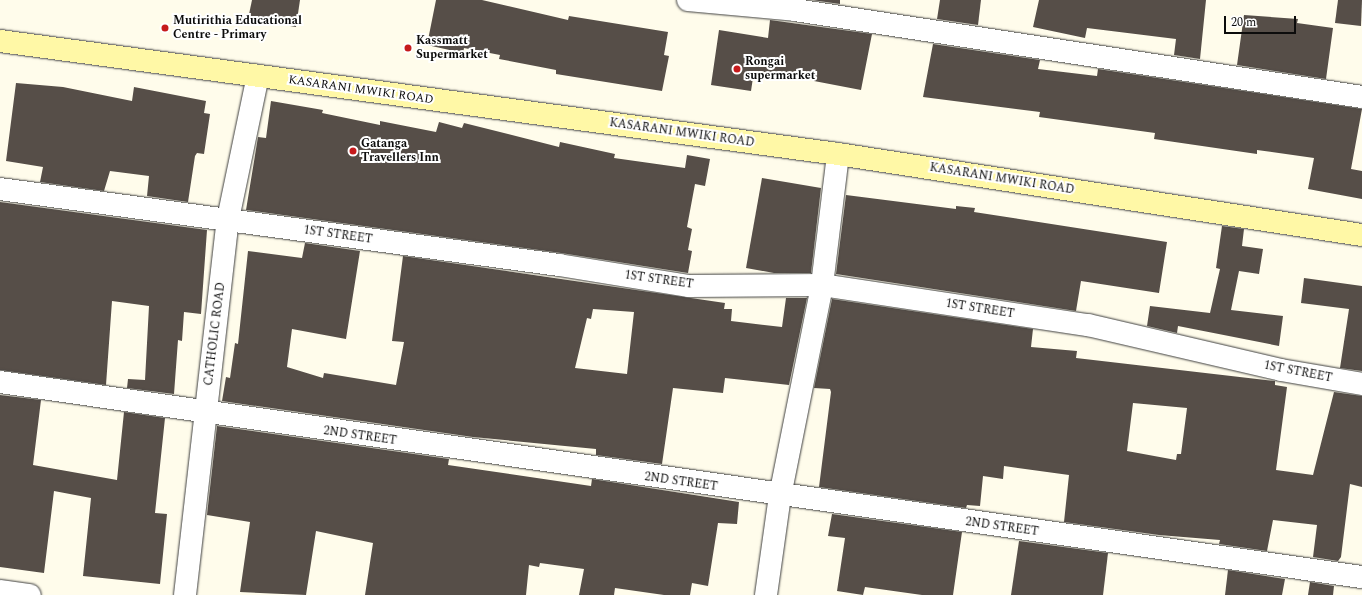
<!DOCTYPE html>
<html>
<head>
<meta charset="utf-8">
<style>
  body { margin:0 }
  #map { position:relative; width:1362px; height:595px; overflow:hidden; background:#fffceb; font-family:Spectral,serif }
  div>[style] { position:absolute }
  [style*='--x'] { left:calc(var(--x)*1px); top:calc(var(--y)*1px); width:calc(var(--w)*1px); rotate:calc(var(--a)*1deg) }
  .building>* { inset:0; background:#564e48 }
  .roads { filter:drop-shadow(0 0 1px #3f3f3f) drop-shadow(0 0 1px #3f3f3f) }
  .street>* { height:22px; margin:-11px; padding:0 11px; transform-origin:11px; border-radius:11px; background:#fff }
  .secondary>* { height:22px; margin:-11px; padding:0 11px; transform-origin:11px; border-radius:11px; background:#fff8a6 }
  .dots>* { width:11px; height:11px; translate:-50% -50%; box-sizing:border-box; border:2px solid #fff; border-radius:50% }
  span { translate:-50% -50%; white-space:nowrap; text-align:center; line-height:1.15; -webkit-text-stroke:4px #fff; paint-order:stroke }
  .poi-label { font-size:12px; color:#0c0c0c; font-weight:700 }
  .left { translate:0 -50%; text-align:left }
  .street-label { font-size:12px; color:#0c0c0c }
  .scale { position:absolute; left:1224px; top:16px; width:72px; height:18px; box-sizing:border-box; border:2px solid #0c0c0c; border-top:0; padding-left:5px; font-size:12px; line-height:14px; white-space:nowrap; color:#0c0c0c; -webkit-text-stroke:3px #fff; paint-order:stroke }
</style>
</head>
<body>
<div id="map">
  <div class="building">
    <i style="clip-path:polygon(252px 0,300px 0,296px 27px,248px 19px)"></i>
    <i style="clip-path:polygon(436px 0,482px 0,568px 20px,569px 16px,668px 32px,664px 55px,669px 56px,662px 91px,556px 74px,556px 70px,499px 59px,500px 55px,464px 48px,463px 53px,427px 45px)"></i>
    <i style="clip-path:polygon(812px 0,840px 0,840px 4px)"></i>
    <i style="clip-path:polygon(940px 0,981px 0,978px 25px,937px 19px)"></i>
    <i style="clip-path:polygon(1039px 0,1206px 0,1200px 59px,1174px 55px,1176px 39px,1087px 28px,1085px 38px,1033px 27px)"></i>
    <i style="clip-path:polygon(1338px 0,1362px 0,1361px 26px,1335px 23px)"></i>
    <i style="clip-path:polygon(1244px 15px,1298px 19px,1297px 23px,1333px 28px,1326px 79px,1237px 65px)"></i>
    <i style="clip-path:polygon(770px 20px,872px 34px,861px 90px,814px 81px,814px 79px,754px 71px,751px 91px,711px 85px,719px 30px,768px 38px)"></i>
    <i style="clip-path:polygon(933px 44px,1040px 60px,1038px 69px,1097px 76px,1098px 69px,1362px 109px,1351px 169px,1362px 171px,1362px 199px,1308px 189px,1314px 158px,1257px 150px,1257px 154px,1154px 139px,1155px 133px,1039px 117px,1040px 112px,923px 97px)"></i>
    <i style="clip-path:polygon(16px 83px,63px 87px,132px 101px,134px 87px,206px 101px,204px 113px,210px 114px,204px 154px,197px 153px,195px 156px,188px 202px,147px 196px,149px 176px,110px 171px,104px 191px,40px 182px,43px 167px,6px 161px)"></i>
    <i style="clip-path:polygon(271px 101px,323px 110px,322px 113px,380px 125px,380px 121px,436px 132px,439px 122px,462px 128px,464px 123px,559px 147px,560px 142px,615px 154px,614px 158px,685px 168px,687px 155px,710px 159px,705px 186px,695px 184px,687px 227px,692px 229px,688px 250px,692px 251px,688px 273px,561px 253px,246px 210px,258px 137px,266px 138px)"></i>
    <i style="clip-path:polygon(762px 178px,821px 188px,811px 273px,774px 273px,746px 268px)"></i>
    <i style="clip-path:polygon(846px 195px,956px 209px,956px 206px,975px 208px,974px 212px,1167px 242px,1159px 293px,1081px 281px,1076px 311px,836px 274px)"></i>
    <i style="clip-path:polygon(0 202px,207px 230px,201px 314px,184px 312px,182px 341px,178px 340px,174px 394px,127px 388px,128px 379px,145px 380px,149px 306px,112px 301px,106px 385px,0 370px)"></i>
    <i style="clip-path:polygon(1222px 226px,1244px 229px,1242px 246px,1263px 249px,1259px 274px,1239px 271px,1231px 310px,1283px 316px,1279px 346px,1178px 326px,1177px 333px,1147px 326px,1150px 306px,1210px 313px,1220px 269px,1216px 268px)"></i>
    <i style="clip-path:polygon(evenodd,305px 243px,360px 251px,346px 339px,292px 329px,287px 367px,323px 378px,324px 373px,396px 385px,404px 342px,392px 341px,403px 256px,725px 303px,724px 309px,732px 309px,731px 321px,782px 327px,786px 298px,807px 298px,789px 385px,725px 378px,723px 393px,673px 388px,662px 464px,596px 455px,596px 449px,473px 437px,222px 401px,226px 377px,230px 378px,235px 343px,238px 344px,248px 251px,302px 258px,305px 243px,593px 309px,634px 312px,627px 374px,575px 368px,587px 318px,591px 319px,593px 309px)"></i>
    <i style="clip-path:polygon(1304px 278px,1362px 286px,1362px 371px,1340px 368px,1349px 309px,1301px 303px)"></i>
    <i style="clip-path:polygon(evenodd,832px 299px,1033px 329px,1031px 347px,1077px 351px,1076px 358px,1275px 381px,1275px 385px,1287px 387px,1276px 470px,1313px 475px,1334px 392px,1362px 396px,1362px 487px,1350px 484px,1341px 557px,1338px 561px,1313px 557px,1317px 525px,1273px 520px,1267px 551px,1219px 544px,1220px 540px,1159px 535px,1064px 522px,1069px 475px,1004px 466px,1003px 479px,983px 476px,980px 506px,967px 505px,966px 508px,819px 487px,831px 392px,830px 389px,814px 388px,832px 299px,1133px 403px,1187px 408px,1181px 454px,1177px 454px,1176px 460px,1127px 451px,1133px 403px)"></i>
    <i style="clip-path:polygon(0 395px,41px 400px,33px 465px,117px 480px,124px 412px,165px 418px,155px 513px,167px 514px,160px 584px,83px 576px,91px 498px,54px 491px,44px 573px,0 567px)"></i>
    <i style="clip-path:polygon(217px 426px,449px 459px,448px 465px,591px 486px,592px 479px,739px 502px,737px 524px,718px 523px,708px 586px,692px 583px,690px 595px,664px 595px,615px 588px,614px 595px,579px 595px,584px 569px,540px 563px,539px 567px,529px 565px,526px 595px,365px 595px,373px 543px,316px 531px,306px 595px,240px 592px,250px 522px,207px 515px)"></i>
    <i style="clip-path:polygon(832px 514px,962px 532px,953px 595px,922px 595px,865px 587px,863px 595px,837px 591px,845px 538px,828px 536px)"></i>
    <i style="clip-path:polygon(1019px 541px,1108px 553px,1103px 595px,1011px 595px)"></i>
    <i style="clip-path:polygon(1228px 570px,1285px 579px,1282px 595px,1225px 595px)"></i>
    <i style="clip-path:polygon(1310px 582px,1334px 586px,1333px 595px,1308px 595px)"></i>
  </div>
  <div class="roads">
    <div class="street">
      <i style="--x:688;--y:0;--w:107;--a:5.3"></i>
      <i style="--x:795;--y:10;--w:574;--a:8.72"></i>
      <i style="--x:0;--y:189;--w:564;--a:7.74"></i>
      <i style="--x:559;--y:265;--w:132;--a:9.2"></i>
      <i style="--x:689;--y:286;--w:133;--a:-0.4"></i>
      <i style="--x:822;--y:285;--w:269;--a:8.6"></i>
      <i style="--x:1088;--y:325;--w:198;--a:13.1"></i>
      <i style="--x:1281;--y:370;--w:82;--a:9.8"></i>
      <i style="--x:0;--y:382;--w:1376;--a:8.15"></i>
      <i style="--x:0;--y:591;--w:30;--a:8"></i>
      <i style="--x:185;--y:595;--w:378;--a:-83.5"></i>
      <i style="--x:228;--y:219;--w:146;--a:-78.2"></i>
      <i style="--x:766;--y:595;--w:100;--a:-82"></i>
      <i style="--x:780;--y:496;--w:215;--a:-78.7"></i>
      <i style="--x:822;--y:285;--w:132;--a:-83"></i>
    </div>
    <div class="secondary">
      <i style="--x:0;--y:41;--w:846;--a:7.68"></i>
      <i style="--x:838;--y:154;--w:530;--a:8.79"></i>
    </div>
  </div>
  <div class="dots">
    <i style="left:165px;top:28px;background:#c61a1c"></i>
    <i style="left:408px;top:48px;background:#c61a1c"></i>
    <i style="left:737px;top:69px;background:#c61a1c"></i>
    <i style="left:353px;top:151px;background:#c61a1c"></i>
  </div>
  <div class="poi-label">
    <span class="left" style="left:173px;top:28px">Mutirithia Educational<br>Centre - Primary</span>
    <span class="left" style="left:416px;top:48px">Kassmatt<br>Supermarket</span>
    <span class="left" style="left:745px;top:69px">Rongai<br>supermarket</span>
    <span class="left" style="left:361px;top:151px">Gatanga<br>Travellers Inn</span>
  </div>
  <div class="street-label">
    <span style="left:361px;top:90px;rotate:8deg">KASARANI MWIKI ROAD</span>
    <span style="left:682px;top:133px;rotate:8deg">KASARANI MWIKI ROAD</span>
    <span style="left:1002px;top:179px;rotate:9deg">KASARANI MWIKI ROAD</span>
    <span style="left:338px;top:235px;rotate:8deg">1ST STREET</span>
    <span style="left:659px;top:280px;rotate:8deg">1ST STREET</span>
    <span style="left:980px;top:309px;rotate:9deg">1ST STREET</span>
    <span style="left:215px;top:334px;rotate:-83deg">CATHOLIC ROAD</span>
    <span style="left:1298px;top:372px;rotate:11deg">1ST STREET</span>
    <span style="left:360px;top:436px;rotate:8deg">2ND STREET</span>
    <span style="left:681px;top:482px;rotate:8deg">2ND STREET</span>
    <span style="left:1002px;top:527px;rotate:8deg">2ND STREET</span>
  </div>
  <div class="scale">20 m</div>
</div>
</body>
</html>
